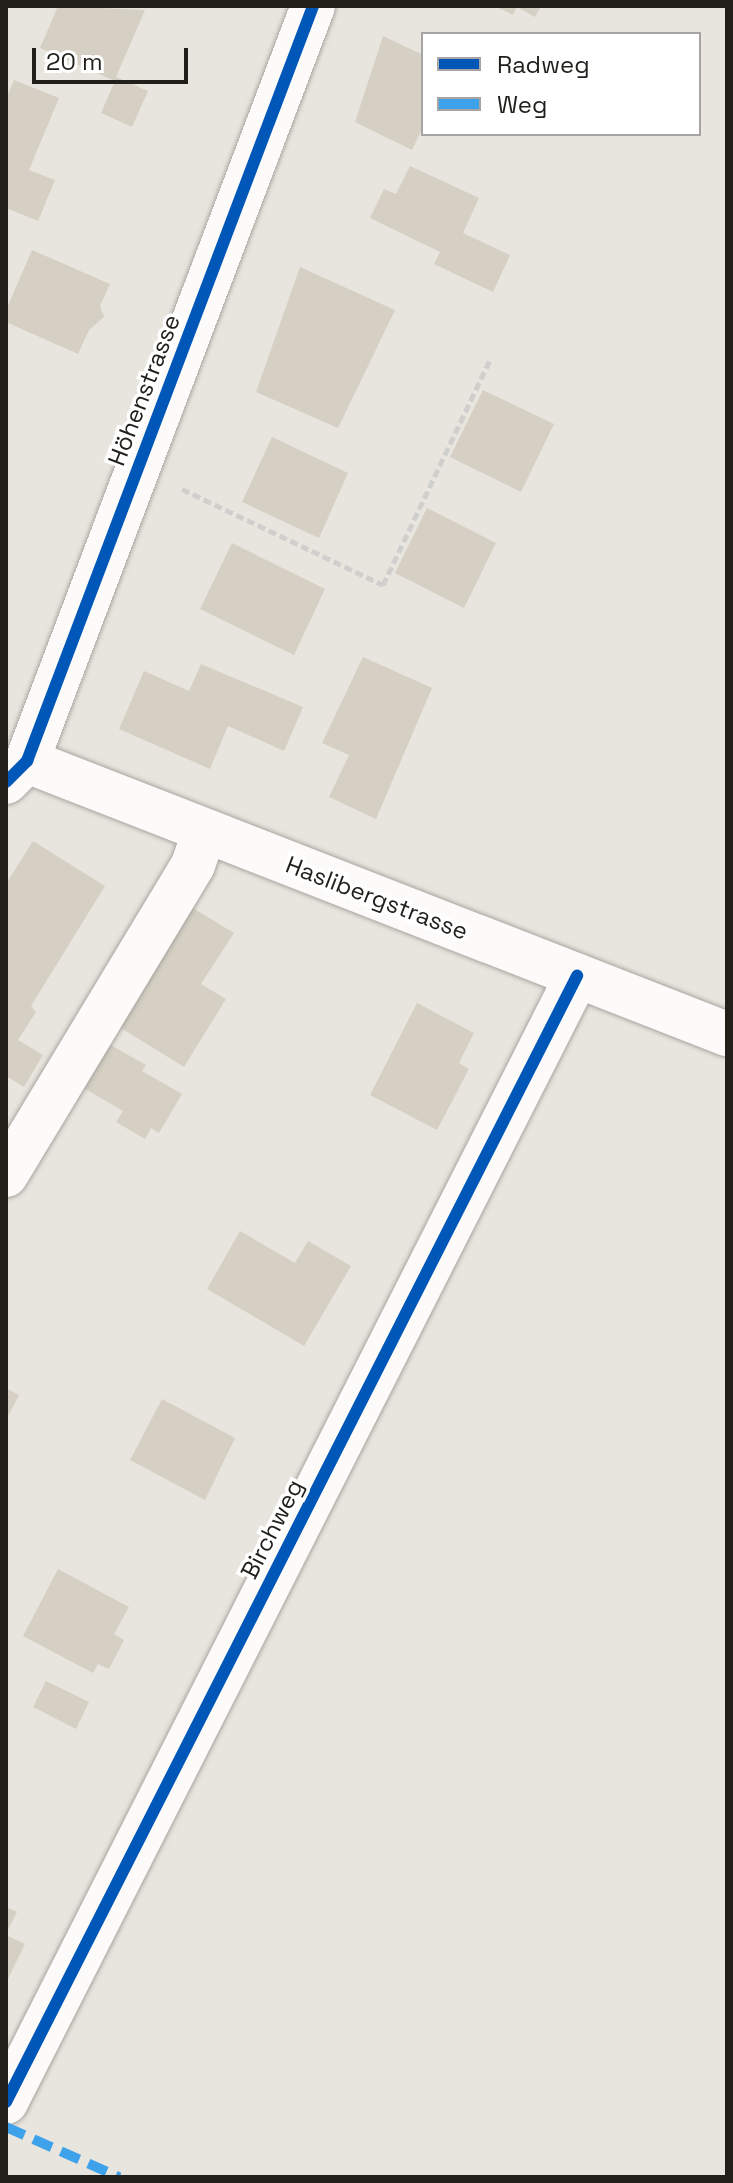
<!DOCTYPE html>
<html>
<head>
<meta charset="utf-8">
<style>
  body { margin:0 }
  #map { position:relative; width:733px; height:2183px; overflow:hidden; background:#e8e5de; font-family:"Space Grotesk",sans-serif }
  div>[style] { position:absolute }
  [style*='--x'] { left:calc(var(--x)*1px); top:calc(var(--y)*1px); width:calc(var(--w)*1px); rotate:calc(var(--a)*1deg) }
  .building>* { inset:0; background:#d5d0c3 }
  .path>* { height:5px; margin-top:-2.5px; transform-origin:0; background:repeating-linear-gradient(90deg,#cfcfcd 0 8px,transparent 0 12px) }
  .roads { filter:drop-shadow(0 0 2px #a8a5a0) drop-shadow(0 0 2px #a8a5a0) }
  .minor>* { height:44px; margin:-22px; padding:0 22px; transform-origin:22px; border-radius:22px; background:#fcfbfa }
  .quiet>* { height:10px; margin-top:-5px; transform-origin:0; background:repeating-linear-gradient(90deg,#3ea2ea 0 20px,transparent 0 30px) }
  .cycleway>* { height:12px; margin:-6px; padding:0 6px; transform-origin:6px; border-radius:6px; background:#0057b8 }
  span { translate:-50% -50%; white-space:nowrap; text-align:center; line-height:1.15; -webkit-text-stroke:7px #fff; paint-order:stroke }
  .street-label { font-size:24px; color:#211f1a }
  .frame { position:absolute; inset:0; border:8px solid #211f1a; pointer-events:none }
  .legend { position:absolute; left:421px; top:32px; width:280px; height:104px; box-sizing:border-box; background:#fff; border:2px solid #a6a5a3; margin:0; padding:10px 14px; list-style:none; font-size:24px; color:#211f1a }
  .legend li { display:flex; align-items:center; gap:16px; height:40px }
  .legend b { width:40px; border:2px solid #a6a5a3 }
  .scale { position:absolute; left:32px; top:48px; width:156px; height:36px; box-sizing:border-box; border:4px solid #211f1a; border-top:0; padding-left:10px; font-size:24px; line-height:28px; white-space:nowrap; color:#211f1a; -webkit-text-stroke:6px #fff; paint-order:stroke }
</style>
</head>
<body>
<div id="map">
  <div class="building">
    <i style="clip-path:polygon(58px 6px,145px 10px,116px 77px,148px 91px,132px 127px,101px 113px,115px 81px,40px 48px)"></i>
    <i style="clip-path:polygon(494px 6px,541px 6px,535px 17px,517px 7px,513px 15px)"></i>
    <i style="clip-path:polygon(383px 36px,423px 55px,423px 127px,412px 150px,355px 122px)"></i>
    <i style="clip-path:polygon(14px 80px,59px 98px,29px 170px,55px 180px,38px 221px,6px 208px,6px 99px)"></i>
    <i style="clip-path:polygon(410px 166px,479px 198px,463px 233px,510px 255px,493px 292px,434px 264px,440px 252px,370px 218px,384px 189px,396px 194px)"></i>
    <i style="clip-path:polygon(32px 250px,110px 284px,100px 306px,104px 317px,89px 330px,78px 354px,6px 322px,6px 310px)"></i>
    <i style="clip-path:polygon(300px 267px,395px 310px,338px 428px,256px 392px)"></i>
    <i style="clip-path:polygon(483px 390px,554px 424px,521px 492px,450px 457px)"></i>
    <i style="clip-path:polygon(272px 437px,348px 473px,319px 538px,242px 502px)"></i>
    <i style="clip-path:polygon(427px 508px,496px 543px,464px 608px,395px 573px)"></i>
    <i style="clip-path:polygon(232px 543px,325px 589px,294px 655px,200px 609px)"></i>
    <i style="clip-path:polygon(363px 657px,432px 688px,376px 819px,329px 797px,349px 755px,322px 743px)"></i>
    <i style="clip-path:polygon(201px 664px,303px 707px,284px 751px,228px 726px,210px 769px,119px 729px,144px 671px,189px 691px)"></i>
    <i style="clip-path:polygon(33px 841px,105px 886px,31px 1006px,36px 1012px,18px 1040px,43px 1055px,24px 1087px,6px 1076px,6px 884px)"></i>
    <i style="clip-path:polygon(188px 905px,234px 933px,201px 984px,226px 999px,184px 1067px,113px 1023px)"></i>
    <i style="clip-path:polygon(417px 1003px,474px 1033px,459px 1063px,469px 1069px,437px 1130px,370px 1095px)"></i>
    <i style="clip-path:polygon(100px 1039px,146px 1065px,142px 1071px,182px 1094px,159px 1133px,151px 1128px,145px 1139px,116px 1122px,123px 1111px,75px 1083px)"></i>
    <i style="clip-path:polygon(240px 1231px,295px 1263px,308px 1241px,351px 1266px,304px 1346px,207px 1289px)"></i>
    <i style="clip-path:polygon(6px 1388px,19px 1395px,6px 1420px)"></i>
    <i style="clip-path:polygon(162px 1399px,235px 1438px,205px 1500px,130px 1460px)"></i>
    <i style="clip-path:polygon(58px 1569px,129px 1607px,114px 1634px,124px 1640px,109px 1669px,98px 1664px,93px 1673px,23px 1636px)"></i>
    <i style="clip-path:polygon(46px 1681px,89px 1702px,76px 1729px,33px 1707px)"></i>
    <i style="clip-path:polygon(6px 1907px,17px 1912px,6px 1934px)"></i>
    <i style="clip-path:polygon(6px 1935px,25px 1944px,6px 1983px)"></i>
  </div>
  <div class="path">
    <i style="--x:182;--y:489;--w:223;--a:25.5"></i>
    <i style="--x:383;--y:585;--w:249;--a:-64.6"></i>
  </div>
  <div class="roads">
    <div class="minor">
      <i style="--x:27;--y:761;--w:751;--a:21.31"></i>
      <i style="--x:6;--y:782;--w:30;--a:-45"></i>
      <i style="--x:27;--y:761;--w:807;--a:-69.25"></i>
      <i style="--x:6;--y:1175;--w:362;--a:-58.9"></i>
      <i style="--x:193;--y:865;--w:36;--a:-71"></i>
      <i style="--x:6;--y:2102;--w:1263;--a:-63.11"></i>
    </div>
  </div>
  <div class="quiet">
    <i style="--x:6;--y:2127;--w:124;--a:23.9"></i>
  </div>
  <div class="cycleway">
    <i style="--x:6;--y:782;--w:30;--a:-45"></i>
    <i style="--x:27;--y:761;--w:807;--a:-69.25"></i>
    <i style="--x:6;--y:2102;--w:1263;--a:-63.11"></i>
  </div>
  <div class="street-label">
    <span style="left:144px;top:390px;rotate:-69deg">Höhenstrasse</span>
    <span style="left:377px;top:898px;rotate:21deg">Haslibergstrasse</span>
    <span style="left:272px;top:1529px;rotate:-63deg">Birchweg</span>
  </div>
  <div class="frame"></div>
  <ul class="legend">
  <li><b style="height:10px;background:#0057b8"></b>Radweg</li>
  <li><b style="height:10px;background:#3ea2ea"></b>Weg</li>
  </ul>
  <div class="scale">20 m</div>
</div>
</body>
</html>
